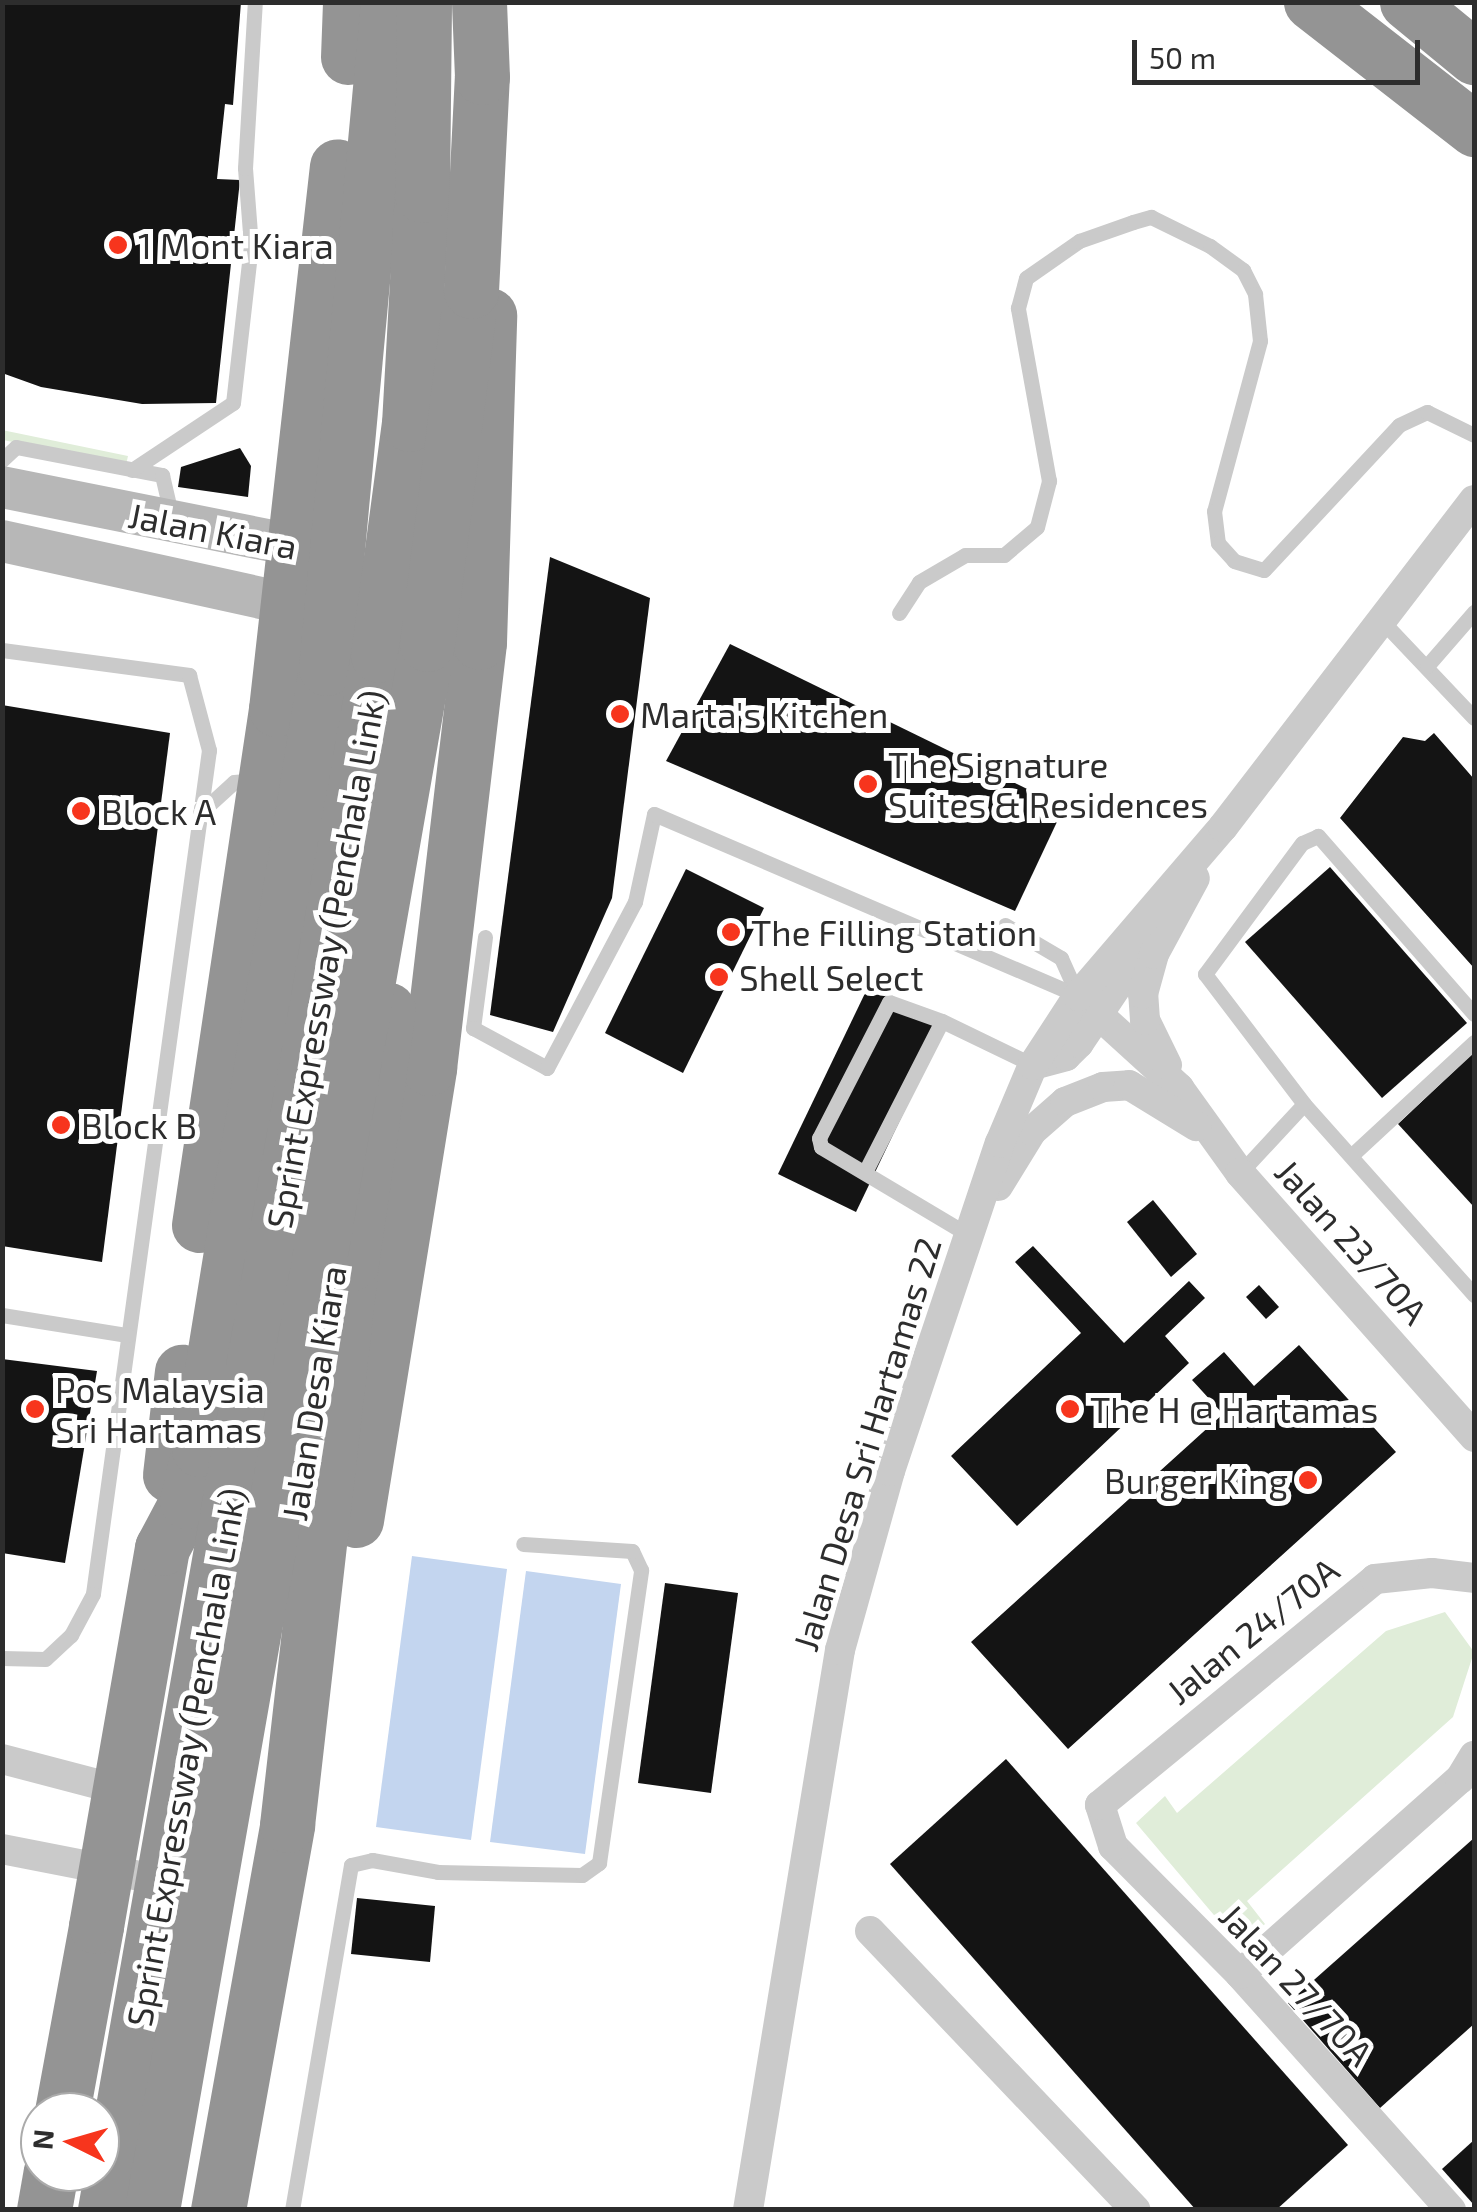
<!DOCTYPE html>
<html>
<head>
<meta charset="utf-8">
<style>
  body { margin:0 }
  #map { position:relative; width:1477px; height:2212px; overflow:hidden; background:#fff; font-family:"Exo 2",sans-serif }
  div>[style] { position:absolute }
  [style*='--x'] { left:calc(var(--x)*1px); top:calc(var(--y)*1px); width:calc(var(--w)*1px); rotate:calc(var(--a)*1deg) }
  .green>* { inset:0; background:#e0edd9 }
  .water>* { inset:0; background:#c3d5ef }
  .building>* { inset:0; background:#141414 }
  .service>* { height:15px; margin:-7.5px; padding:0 7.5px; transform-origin:7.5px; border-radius:7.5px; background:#cacaca }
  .minor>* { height:30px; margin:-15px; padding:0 15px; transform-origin:15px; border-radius:15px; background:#cacaca }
  .secondary>* { height:42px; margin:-21px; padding:0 21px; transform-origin:21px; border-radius:21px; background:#b7b7b7 }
  .motorway>* { height:55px; margin:-27.5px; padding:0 27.5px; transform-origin:27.5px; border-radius:27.5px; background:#949494 }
  .motorway-bridge>* { height:55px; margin:-27.5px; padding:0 27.5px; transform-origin:27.5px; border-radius:27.5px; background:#949494 }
  .dots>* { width:28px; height:28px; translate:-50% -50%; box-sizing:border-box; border:5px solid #fff; border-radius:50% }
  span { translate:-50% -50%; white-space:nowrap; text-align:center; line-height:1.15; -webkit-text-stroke:10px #fff; paint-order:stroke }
  .poi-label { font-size:35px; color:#2d2d2d }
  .left { translate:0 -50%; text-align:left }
  .right { translate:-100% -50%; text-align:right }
  .street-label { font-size:35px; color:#2d2d2d }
  .frame { position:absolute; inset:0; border:5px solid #2d2d2d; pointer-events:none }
  .north { position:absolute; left:20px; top:2092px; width:100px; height:100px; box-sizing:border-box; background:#fff; border:2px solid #ababab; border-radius:50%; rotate:275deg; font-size:28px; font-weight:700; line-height:40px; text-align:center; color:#2d2d2d }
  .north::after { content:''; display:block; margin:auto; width:35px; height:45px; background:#f7351d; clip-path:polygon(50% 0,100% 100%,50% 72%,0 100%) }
  .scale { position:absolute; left:1132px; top:40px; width:288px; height:45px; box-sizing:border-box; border:5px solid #2d2d2d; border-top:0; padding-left:12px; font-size:30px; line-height:35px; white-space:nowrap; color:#2d2d2d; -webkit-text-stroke:8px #fff; paint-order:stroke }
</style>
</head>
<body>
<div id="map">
  <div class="green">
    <i style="clip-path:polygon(2px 430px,128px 456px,126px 465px,3px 440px)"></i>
    <i style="clip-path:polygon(1445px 1612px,1474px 1652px,1453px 1717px,1247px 1901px,1265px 1924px,1241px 1947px,1136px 1823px,1165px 1796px,1177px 1813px,1386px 1631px)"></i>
  </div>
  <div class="water">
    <i style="clip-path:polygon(412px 1556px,507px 1569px,471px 1840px,376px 1827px)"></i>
    <i style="clip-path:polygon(526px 1571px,621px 1584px,585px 1854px,490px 1842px)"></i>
  </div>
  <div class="building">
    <i style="clip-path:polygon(2px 2px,241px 2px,233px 105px,225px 104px,217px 179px,240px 180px,216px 403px,142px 404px,41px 387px,2px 373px)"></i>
    <i style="clip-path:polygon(240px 448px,251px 466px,248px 497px,178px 487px,181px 467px)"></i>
    <i style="clip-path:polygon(550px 557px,650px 598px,612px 898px,553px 1032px,490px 1015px)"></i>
    <i style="clip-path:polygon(730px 644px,1064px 807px,1015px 911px,666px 761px)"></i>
    <i style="clip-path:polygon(2px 705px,170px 733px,102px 1262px,2px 1246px)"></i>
    <i style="clip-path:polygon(1434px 733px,1474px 779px,1474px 968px,1340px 818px,1403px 737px,1425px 741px)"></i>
    <i style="clip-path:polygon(1330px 867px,1467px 1023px,1382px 1098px,1245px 942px)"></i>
    <i style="clip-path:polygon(686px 869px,764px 908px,683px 1073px,605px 1033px)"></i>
    <i style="clip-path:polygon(868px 987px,946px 1024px,856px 1212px,778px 1174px)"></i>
    <i style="clip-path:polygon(1474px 1052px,1474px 1207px,1398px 1124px)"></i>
    <i style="clip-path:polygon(1153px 1200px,1197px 1254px,1171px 1277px,1127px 1222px)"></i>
    <i style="clip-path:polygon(1033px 1246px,1124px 1343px,1189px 1281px,1205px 1298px,1165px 1336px,1189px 1363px,1017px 1526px,951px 1456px,1081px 1333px,1015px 1262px)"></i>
    <i style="clip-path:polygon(1259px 1285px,1279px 1307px,1266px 1319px,1246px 1297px)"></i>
    <i style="clip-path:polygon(1299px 1345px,1396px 1452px,1068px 1749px,971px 1642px,1223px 1414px,1192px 1380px,1224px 1352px,1254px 1386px)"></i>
    <i style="clip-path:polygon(2px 1359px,97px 1371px,65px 1563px,2px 1553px)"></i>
    <i style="clip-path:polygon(665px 1583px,738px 1593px,711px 1793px,638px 1783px)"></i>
    <i style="clip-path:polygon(1006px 1759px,1348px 2145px,1276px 2210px,1196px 2210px,890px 1864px)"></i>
    <i style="clip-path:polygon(1474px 1838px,1474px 2024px,1380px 2108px,1288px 2003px)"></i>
    <i style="clip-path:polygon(357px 1898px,435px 1906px,430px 1962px,351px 1954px)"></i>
    <i style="clip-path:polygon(1474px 2140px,1474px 2205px,1442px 2169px)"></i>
  </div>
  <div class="service">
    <i style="--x:2;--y:460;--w:19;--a:-43"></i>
    <i style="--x:16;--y:447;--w:149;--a:10.9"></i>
    <i style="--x:162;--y:475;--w:44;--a:76.9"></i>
    <i style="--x:132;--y:470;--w:121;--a:-33.6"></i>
    <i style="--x:233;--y:403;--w:158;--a:-83.5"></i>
    <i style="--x:251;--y:246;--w:78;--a:-94.4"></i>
    <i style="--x:245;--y:168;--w:166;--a:-86.6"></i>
    <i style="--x:899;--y:613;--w:37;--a:-57"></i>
    <i style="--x:919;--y:582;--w:53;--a:-30.4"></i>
    <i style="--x:965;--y:555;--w:39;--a:0"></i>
    <i style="--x:1004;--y:555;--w:43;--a:-40.3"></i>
    <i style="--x:1037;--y:527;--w:48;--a:-75.4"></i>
    <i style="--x:1049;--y:481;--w:176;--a:-100.2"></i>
    <i style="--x:1018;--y:308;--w:31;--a:-75"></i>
    <i style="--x:1026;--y:278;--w:65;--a:-34.9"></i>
    <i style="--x:1079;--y:241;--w:57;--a:-19.4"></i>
    <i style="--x:1133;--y:222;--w:19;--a:-16"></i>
    <i style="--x:1151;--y:217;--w:66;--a:26.2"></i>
    <i style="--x:1210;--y:246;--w:41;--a:36"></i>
    <i style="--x:1243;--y:270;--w:27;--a:63"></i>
    <i style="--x:1255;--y:294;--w:47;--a:83.9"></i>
    <i style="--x:1260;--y:341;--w:176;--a:105.1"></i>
    <i style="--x:1214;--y:511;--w:32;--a:83"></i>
    <i style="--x:1218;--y:543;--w:24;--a:48"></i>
    <i style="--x:1234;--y:561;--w:31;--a:17"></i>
    <i style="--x:1264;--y:570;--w:198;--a:-47"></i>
    <i style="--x:1399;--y:425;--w:31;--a:-25"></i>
    <i style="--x:1427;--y:412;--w:52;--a:26.1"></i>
    <i style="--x:1383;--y:622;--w:132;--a:46.5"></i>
    <i style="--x:2;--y:650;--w:189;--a:7.6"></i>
    <i style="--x:189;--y:675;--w:78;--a:75.1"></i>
    <i style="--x:209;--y:750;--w:852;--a:97.83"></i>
    <i style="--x:93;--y:1594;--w:47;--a:118.2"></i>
    <i style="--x:71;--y:1635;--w:35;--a:137"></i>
    <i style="--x:45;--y:1659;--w:43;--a:-178.7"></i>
    <i style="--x:1427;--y:666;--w:72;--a:-49"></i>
    <i style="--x:200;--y:813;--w:46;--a:-42.4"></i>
    <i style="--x:234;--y:782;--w:23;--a:-5"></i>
    <i style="--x:1005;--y:925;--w:65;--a:30.5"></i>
    <i style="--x:1061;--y:958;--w:42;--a:65.9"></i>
    <i style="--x:485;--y:937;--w:92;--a:97.5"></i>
    <i style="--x:473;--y:1028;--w:84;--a:28.4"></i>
    <i style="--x:547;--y:1068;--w:188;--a:-62.1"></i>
    <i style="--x:635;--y:902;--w:90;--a:-77.8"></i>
    <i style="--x:654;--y:814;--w:461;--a:23.2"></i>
    <i style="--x:1474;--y:1014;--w:237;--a:-131.2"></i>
    <i style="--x:1318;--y:836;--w:17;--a:156"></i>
    <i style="--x:1302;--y:843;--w:163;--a:126.5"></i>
    <i style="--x:1205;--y:974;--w:163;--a:52.7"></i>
    <i style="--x:1304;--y:1104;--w:256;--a:48.3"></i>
    <i style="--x:942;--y:1021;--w:56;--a:-160.3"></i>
    <i style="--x:889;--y:1002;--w:153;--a:117.2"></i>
    <i style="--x:819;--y:1138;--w:9;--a:77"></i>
    <i style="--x:821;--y:1147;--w:170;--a:30.8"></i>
    <i style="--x:1353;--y:1154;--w:165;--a:-42.8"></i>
    <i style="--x:865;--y:1172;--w:169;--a:-63"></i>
    <i style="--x:942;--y:1021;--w:101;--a:25.8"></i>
    <i style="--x:1240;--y:1173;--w:94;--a:-47.2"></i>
    <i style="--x:2;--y:1315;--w:127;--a:9.1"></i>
    <i style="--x:292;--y:2210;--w:350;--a:-80.3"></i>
    <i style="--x:351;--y:1865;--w:22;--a:-13"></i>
    <i style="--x:372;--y:1860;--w:67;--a:10.3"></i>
    <i style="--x:438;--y:1872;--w:144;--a:1.2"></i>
    <i style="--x:582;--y:1875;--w:21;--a:-35"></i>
    <i style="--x:599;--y:1863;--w:296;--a:-81.8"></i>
    <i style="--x:641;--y:1570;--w:21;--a:-115"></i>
    <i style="--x:632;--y:1551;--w:109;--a:-176.3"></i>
  </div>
  <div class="minor">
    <i style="--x:1078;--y:996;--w:137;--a:42.3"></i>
    <i style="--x:1179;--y:1088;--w:105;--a:54.3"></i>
    <i style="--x:1240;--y:1173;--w:353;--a:48.4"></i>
    <i style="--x:1033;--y:1065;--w:34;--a:-15"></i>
    <i style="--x:1066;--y:1056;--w:18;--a:-45"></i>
    <i style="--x:1079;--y:1043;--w:131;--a:-56.2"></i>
    <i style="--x:1167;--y:1065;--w:50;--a:-116.1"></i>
    <i style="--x:1145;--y:1020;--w:26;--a:-94"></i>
    <i style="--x:1143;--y:994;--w:41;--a:-74.6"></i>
    <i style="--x:1154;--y:954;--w:86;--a:-61.7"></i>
    <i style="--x:998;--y:1186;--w:65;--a:-58.3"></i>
    <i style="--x:1032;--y:1131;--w:44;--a:-41.3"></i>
    <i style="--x:1065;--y:1102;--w:41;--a:-21.5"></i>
    <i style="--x:1103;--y:1087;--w:26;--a:-4"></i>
    <i style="--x:1129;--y:1085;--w:79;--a:31.5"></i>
    <i style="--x:2;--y:1759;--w:134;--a:14.7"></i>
    <i style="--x:2;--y:1849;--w:177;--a:11.1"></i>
    <i style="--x:870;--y:1931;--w:385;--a:46.4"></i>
    <i style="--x:1240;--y:1974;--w:294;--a:-41.6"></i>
    <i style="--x:1460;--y:1779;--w:27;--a:-59"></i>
    <i style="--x:748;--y:2210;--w:568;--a:-80.67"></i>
    <i style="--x:840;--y:1650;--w:186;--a:-74.4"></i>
    <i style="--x:890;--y:1471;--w:346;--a:-71.5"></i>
    <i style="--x:1000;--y:1143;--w:85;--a:-67.1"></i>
    <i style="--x:1033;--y:1065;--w:82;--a:-56.9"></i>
    <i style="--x:1078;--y:996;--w:223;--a:-49.4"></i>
    <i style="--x:1223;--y:827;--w:412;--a:-52.5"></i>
    <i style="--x:1451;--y:2210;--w:317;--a:-131.8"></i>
    <i style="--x:1240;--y:1974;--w:180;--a:-134.8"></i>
    <i style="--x:1113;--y:1846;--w:43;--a:-107.6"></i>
    <i style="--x:1100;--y:1805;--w:356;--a:-39.4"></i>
    <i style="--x:1375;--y:1579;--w:57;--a:-6"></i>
    <i style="--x:1432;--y:1573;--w:42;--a:6.8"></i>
  </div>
  <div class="secondary">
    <i style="--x:2;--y:487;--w:325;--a:11.3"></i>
    <i style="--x:2;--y:541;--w:321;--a:12.4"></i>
  </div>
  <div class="motorway">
    <i style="--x:1311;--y:2;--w:207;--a:37.9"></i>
    <i style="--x:1407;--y:2;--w:87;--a:39.4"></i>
    <i style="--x:348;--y:57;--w:55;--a:-87.9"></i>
    <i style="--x:170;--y:1475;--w:104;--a:-83.4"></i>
    <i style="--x:356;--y:1520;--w:458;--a:-80.8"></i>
    <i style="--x:429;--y:1068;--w:429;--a:-83.3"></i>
    <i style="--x:479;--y:642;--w:327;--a:-88.2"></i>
    <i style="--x:62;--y:2112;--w:189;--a:-79.6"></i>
    <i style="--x:44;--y:2210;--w:39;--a:-80"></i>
    <i style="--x:218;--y:2210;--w:391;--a:-79.8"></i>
    <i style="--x:287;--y:1825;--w:566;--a:-83.5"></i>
    <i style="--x:351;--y:1263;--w:256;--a:-81.7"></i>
  </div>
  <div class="motorway-bridge">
    <i style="--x:199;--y:1225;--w:522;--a:-81.51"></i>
    <i style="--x:276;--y:709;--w:546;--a:-83.59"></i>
    <i style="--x:96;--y:1926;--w:384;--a:-80.1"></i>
    <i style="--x:162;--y:1548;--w:53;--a:-62"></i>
    <i style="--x:187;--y:1501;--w:53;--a:-77"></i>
    <i style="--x:199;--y:1449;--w:791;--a:-80.76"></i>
    <i style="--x:326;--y:668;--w:669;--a:-84.68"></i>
    <i style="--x:105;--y:2210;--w:1579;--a:-80.04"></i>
    <i style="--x:378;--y:655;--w:233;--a:-82.4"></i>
    <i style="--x:409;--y:424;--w:229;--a:-86.8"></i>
    <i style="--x:422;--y:195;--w:193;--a:-89.4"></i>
    <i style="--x:152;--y:2210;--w:1590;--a:-80.04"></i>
    <i style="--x:427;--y:644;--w:356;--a:-82.9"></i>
    <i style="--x:471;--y:291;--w:214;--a:-87.1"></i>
    <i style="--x:482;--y:77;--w:75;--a:-92.3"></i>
  </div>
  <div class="dots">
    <i style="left:118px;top:245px;background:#f7351d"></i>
    <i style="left:620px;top:714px;background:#f7351d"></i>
    <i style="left:868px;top:784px;background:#f7351d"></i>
    <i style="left:81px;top:811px;background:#f7351d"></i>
    <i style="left:731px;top:932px;background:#f7351d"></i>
    <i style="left:719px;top:977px;background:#f7351d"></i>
    <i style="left:61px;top:1125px;background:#f7351d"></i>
    <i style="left:35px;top:1409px;background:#f7351d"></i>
    <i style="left:1070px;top:1409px;background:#f7351d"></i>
    <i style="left:1308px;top:1480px;background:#f7351d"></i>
  </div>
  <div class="poi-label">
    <span class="left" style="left:138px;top:245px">1 Mont Kiara</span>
    <span class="left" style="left:640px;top:714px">Marta's Kitchen</span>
    <span class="left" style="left:888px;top:784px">The Signature<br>Suites &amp; Residences</span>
    <span class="left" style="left:101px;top:811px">Block A</span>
    <span class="left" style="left:751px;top:932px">The Filling Station</span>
    <span class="left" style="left:739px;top:977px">Shell Select</span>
    <span class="left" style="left:81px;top:1125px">Block B</span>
    <span class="left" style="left:55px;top:1409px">Pos Malaysia<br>Sri Hartamas</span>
    <span class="left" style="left:1090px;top:1409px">The H @ Hartamas</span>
    <span class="right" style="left:1288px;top:1480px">Burger King</span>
  </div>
  <div class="street-label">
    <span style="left:213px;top:530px;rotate:11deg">Jalan Kiara</span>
    <span style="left:325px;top:959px;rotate:-80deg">Sprint Expressway (Penchala Link)</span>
    <span style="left:1352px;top:1241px;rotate:48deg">Jalan 23/70A</span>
    <span style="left:313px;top:1393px;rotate:-81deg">Jalan Desa Kiara</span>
    <span style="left:866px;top:1444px;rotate:-73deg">Jalan Desa Sri Hartamas 22</span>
    <span style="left:1252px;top:1630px;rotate:-39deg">Jalan 24/70A</span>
    <span style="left:185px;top:1757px;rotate:-80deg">Sprint Expressway (Penchala Link)</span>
    <span style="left:1297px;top:1984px;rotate:47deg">Jalan 27/70A</span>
  </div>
  <div class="frame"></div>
  <div class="north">N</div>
  <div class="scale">50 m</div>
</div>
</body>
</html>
